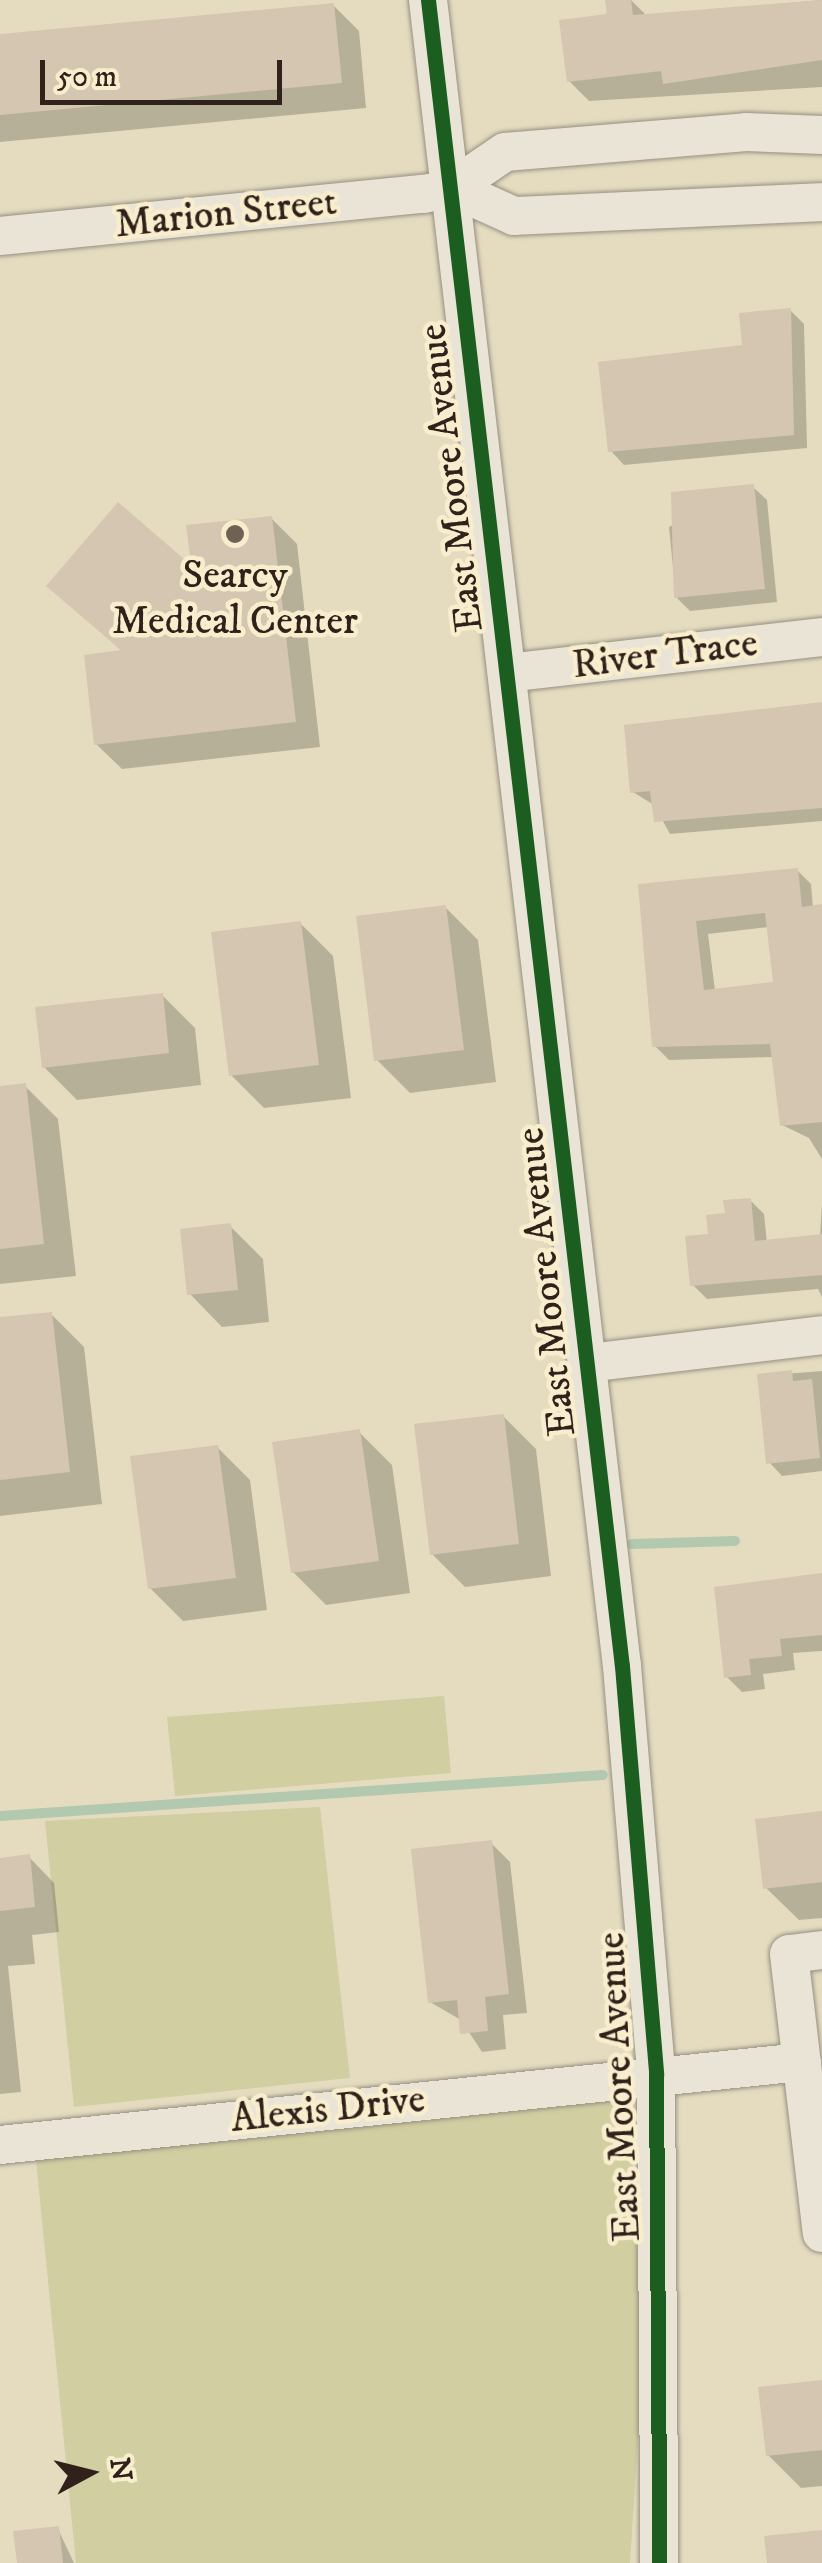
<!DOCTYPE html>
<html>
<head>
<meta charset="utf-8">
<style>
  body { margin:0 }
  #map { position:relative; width:822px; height:2563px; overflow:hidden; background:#e5dcc0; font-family:"IM FELL DW Pica",serif }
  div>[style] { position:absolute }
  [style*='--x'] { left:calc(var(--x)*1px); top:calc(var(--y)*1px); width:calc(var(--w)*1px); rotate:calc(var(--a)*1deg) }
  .green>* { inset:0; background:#d1cea1 }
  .shadow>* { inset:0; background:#0003 }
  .stream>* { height:10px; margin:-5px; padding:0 5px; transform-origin:5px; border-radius:5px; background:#b2c8af }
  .building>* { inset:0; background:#d4c6b1 }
  .roads { filter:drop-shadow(0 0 2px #969080) drop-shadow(0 0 2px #969080) }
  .minor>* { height:38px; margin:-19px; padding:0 19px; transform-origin:19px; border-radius:19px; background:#e9e4d6 }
  .cycleway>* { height:15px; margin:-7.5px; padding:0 7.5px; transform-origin:7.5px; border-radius:7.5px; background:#1b5e20 }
  .dots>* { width:28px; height:28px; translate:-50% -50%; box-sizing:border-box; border:5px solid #f8edcc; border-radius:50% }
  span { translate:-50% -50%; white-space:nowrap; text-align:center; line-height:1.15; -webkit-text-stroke:9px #f8edcc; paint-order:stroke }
  .street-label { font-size:40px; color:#30211b }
  .poi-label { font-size:40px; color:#30211b }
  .north { position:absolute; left:40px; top:2423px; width:100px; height:100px; -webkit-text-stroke:8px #f8edcc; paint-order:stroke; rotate:83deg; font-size:28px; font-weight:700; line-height:40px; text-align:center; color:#30211b }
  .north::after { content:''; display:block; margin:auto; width:35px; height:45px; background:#30211b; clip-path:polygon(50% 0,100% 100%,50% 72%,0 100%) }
  .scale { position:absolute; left:40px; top:60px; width:242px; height:45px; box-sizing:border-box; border:5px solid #30211b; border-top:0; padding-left:12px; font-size:30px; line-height:35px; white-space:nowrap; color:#30211b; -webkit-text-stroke:8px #f8edcc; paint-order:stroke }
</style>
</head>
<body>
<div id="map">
  <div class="green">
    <i style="clip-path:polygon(444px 1696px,451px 1773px,175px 1796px,167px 1717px)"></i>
    <i style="clip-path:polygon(320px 1807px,350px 2078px,74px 2107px,45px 1821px)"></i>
    <i style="clip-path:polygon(628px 2099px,645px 2330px,630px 2563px,76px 2563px,36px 2160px)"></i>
  </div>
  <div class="shadow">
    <i style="clip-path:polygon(614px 0,631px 0,647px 16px,822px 0,822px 87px,589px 101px,569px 81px)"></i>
    <i style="clip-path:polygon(333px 5px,359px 31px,366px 108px,0 142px,0 37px)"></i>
    <i style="clip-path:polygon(790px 310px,804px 324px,807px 448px,624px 465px,611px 451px)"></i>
    <i style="clip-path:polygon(753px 487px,767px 500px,777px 602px,690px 611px,676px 597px,669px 527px)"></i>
    <i style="clip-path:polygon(271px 518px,297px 544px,320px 747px,122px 769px,96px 744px,123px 652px,50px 586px,194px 571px)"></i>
    <i style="clip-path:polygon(822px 704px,822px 821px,670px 834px,654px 805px,633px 792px)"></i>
    <i style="clip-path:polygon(evenodd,797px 870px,811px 884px,813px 908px,822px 907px,822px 1159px,809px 1138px,782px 1125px,774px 1057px,669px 1060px,655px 1046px,641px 887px,797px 870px,769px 927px,776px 984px,715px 991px,708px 934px,769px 927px)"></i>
    <i style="clip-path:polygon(445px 907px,478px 940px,496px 1082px,410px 1093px,377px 1060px)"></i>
    <i style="clip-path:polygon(300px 923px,333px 956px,351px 1098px,264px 1108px,231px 1075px)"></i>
    <i style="clip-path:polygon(162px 995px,195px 1028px,201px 1085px,77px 1100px,44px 1067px)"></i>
    <i style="clip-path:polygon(25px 1086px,58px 1119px,76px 1276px,0 1284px,0 1088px)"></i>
    <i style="clip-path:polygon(750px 1200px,764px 1214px,767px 1243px,820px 1237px,822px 1203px,822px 1297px,818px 1289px,707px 1299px,693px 1285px,711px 1236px)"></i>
    <i style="clip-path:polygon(230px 1226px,263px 1259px,269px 1322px,222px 1327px,190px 1294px)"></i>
    <i style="clip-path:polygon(51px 1314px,84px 1347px,102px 1504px,0 1516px,0 1319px)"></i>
    <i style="clip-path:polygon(822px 1371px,822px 1471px,782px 1476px,769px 1462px,759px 1376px)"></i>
    <i style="clip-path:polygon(503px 1416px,536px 1449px,551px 1576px,465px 1587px,432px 1554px)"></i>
    <i style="clip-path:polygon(359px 1432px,392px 1465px,410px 1593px,326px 1605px,293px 1572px)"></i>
    <i style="clip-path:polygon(217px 1447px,250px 1480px,267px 1610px,183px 1621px,150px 1588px)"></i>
    <i style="clip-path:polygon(822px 1579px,822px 1651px,793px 1653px,795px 1670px,763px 1674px,765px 1689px,742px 1692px,727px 1677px)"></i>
    <i style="clip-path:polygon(822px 1815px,822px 1918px,799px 1920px,766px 1888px)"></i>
    <i style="clip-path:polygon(491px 1843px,510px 1862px,527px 2013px,503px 2015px,506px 2049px,482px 2052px,461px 2020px,430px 2002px)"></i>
    <i style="clip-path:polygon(29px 1857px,54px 1883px,59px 1932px,32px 1935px,35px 1964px,8px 1966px,21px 2092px,0 2094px,0 1860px)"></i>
    <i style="clip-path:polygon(822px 2383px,822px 2486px,801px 2488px,768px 2455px)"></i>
    <i style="clip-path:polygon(58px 2529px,74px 2563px,19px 2563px)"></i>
  </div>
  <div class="stream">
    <i style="--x:632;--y:1544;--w:103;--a:-1.7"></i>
    <i style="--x:0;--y:1816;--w:604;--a:-3.89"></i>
  </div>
  <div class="building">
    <i style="clip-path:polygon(605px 0,631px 0,633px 15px,822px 0,822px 60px,663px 84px,661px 71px,567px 82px,559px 20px,607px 14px)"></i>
    <i style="clip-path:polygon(334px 3px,342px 83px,0 115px,0 34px)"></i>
    <i style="clip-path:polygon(791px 308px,794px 435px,608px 452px,598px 362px,742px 345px,739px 313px)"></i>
    <i style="clip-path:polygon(754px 484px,765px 589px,674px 598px,671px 492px)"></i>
    <i style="clip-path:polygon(118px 502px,191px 565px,186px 525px,272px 516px,296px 722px,94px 745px,84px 655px,121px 650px,46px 586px)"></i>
    <i style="clip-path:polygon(822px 702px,822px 808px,654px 822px,650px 791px,630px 793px,624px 725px)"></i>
    <i style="clip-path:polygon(evenodd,798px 868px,802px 907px,822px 904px,822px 1122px,780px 1126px,770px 1044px,652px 1047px,638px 884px,798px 868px,765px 913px,773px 982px,704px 990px,696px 921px,765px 913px)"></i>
    <i style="clip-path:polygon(446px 905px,464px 1050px,374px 1061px,356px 916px)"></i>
    <i style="clip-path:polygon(301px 921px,319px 1065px,229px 1076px,211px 932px)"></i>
    <i style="clip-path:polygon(163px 993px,169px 1053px,42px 1068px,35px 1007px)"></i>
    <i style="clip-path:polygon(26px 1083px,44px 1244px,0 1249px,0 1086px)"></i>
    <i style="clip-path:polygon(751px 1198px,755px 1241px,822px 1234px,822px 1275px,690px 1286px,685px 1236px,708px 1234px,706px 1215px,725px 1213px,723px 1200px)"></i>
    <i style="clip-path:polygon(231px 1223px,238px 1290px,187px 1295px,180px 1229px)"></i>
    <i style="clip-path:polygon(52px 1312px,70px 1472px,0 1480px,0 1317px)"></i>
    <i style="clip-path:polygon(792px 1370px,793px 1381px,812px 1379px,820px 1458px,766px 1464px,757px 1374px)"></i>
    <i style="clip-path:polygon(504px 1414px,519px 1544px,430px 1555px,414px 1424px)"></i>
    <i style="clip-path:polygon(360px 1429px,379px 1561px,291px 1573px,272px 1442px)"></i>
    <i style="clip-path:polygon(218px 1445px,236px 1578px,148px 1589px,130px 1456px)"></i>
    <i style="clip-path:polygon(822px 1573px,822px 1635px,780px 1639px,782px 1656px,749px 1659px,751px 1675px,724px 1678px,714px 1587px)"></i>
    <i style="clip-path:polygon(822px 1811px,822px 1882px,763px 1889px,755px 1819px)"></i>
    <i style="clip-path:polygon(492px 1840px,509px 1994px,485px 1997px,488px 2031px,460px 2034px,457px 2000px,428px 2003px,411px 1849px)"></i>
    <i style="clip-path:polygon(30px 1854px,35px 1907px,0 1911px,0 1858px)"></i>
    <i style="clip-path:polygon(822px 2380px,822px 2450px,766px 2456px,758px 2387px)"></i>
    <i style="clip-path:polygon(59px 2526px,63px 2563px,17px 2563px,13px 2531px)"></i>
    <i style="clip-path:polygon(822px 2530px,822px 2563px,767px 2563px,764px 2536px)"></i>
  </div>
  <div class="roads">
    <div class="minor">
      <i style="--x:428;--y:0;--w:1677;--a:83.36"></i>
      <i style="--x:622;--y:1666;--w:409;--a:85.2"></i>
      <i style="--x:656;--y:2074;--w:489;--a:89.6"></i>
      <i style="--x:452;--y:188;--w:68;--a:24.3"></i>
      <i style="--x:514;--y:216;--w:308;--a:-2.6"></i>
      <i style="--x:0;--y:236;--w:426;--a:-5.7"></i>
      <i style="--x:424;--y:194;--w:29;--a:-12"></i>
      <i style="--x:452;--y:188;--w:64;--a:-34.2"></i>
      <i style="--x:505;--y:152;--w:242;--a:-4.7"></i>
      <i style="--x:746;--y:132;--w:76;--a:2.3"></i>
      <i style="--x:507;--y:673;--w:317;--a:-6.5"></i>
      <i style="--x:588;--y:1363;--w:236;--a:-6.8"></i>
      <i style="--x:822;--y:1950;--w:33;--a:173"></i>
      <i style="--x:789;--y:1954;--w:281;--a:83.3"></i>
      <i style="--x:0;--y:2145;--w:806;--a:-5.91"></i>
    </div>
  </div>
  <div class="cycleway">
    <i style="--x:428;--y:0;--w:1677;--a:83.36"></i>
    <i style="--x:622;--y:1666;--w:409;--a:85.2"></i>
    <i style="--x:656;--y:2074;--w:489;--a:89.6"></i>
  </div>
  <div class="dots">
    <i style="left:235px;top:534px;background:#6f6255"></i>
  </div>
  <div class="street-label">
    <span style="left:226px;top:214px;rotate:-6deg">Marion Street</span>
    <span style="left:452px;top:478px;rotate:-97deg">East Moore Avenue</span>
    <span style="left:665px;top:655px;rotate:-7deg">River Trace</span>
    <span style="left:547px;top:1282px;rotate:-96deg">East Moore Avenue</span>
    <span style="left:620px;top:2087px;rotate:-93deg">East Moore Avenue</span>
    <span style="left:328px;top:2110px;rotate:-6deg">Alexis Drive</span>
  </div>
  <div class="poi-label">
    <span style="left:235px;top:599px">Searcy<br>Medical Center</span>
  </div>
  <div class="north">N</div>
  <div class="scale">50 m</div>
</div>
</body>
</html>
